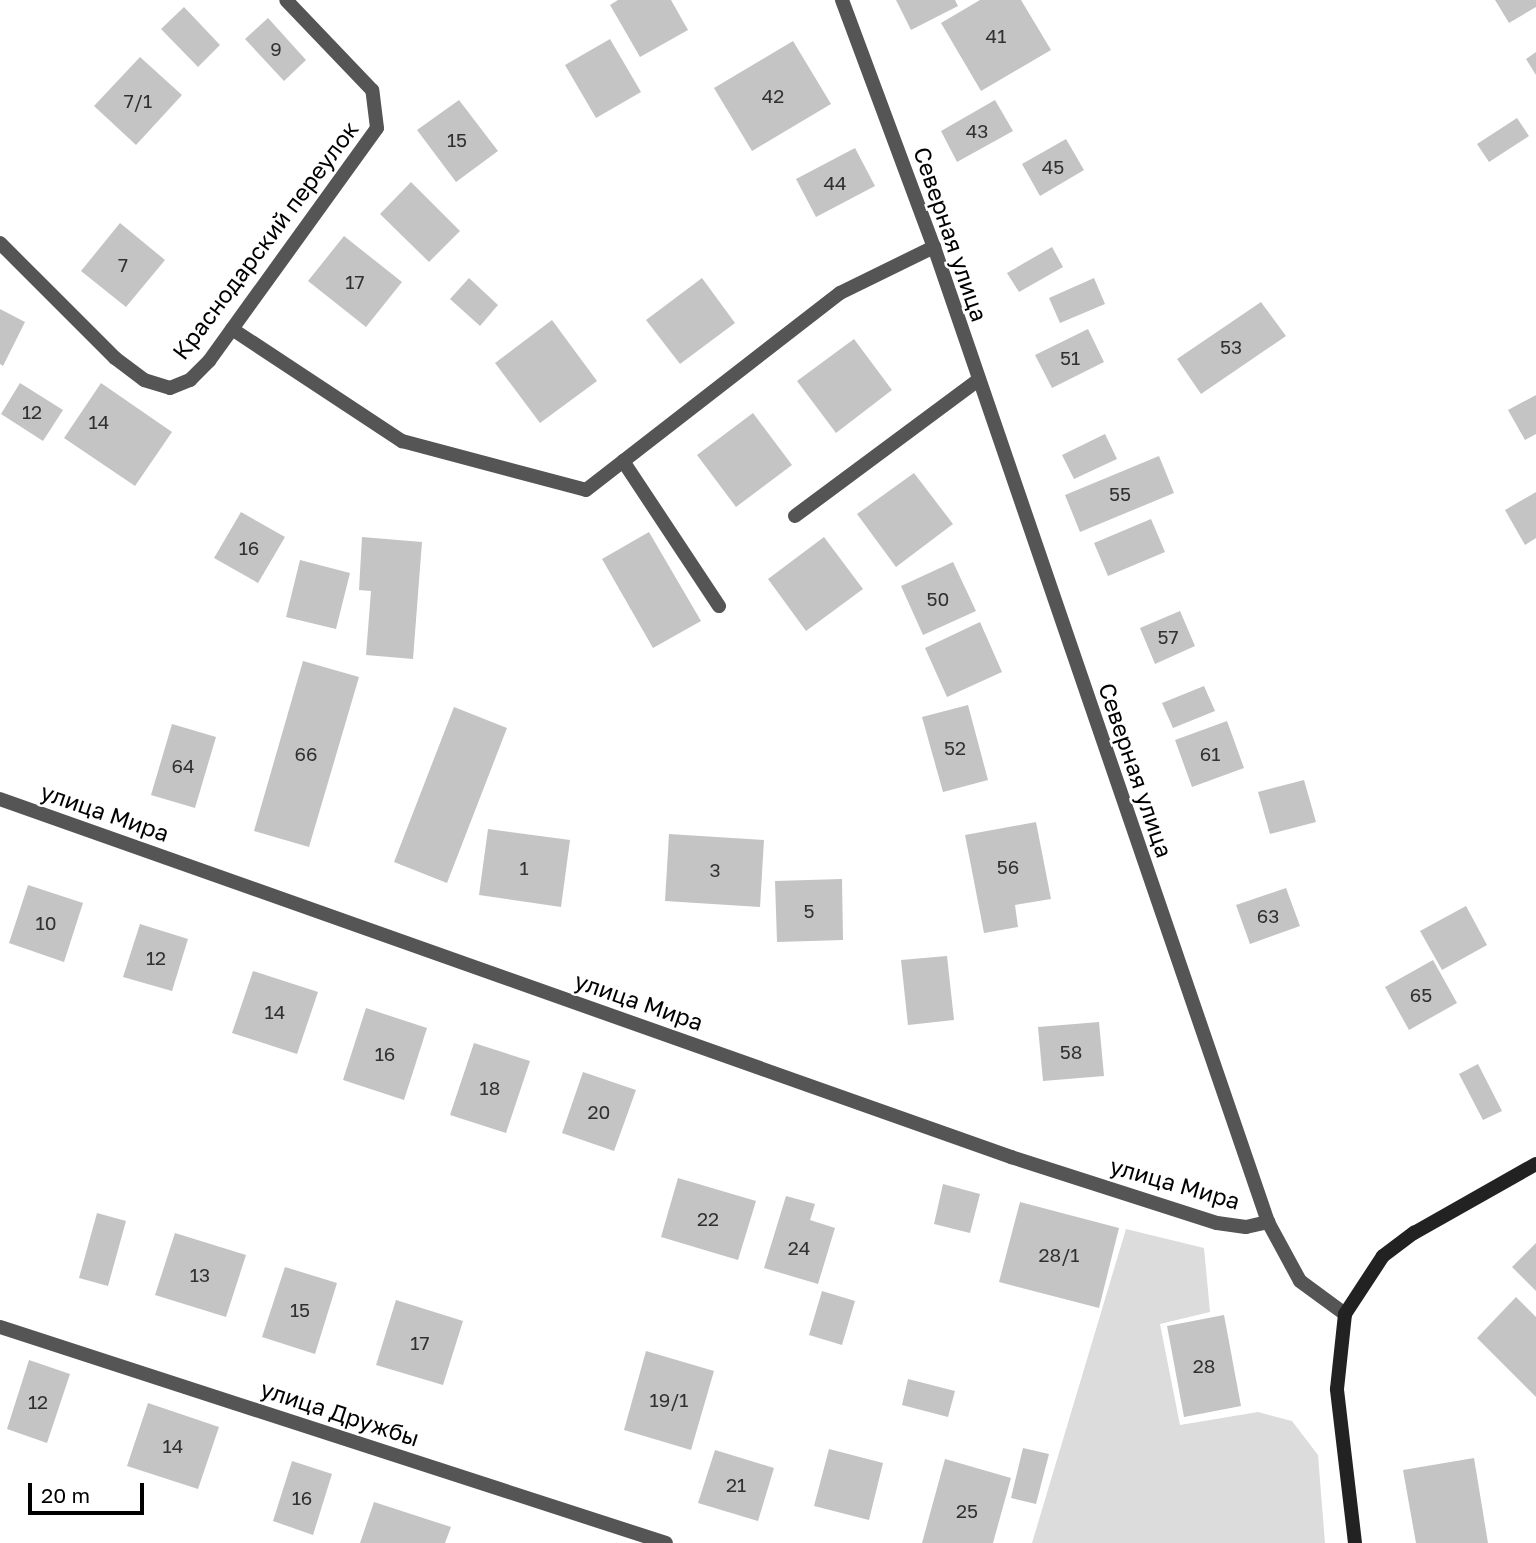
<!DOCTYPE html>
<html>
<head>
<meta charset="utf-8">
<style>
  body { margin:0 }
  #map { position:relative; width:1536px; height:1543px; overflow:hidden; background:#fff; font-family:"Golos Text",sans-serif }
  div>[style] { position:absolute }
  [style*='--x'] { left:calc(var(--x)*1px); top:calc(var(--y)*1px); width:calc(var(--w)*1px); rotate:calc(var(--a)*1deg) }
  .green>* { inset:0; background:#dcdcdc }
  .building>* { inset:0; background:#c4c4c4 }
  .lane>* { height:14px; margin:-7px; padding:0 7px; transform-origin:7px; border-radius:7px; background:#555 }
  .street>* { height:14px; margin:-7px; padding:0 7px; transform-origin:7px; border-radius:7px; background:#555 }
  .secondary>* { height:14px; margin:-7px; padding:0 7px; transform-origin:7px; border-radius:7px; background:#222 }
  span { translate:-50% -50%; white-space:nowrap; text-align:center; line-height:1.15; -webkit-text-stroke:5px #fff; paint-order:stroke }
  .number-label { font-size:19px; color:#313131 }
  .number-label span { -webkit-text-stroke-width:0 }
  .street-label { font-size:23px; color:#000 }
  .scale { position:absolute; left:28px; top:1483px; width:116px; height:32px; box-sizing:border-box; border:4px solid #000; border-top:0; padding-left:9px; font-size:21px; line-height:24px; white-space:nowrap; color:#000; -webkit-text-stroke:5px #fff; paint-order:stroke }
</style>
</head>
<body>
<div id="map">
  <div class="green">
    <i style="clip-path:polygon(1126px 1229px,1204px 1248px,1210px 1312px,1160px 1324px,1180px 1425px,1258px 1412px,1292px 1421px,1318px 1455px,1325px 1543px,1032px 1543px)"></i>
  </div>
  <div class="building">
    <i style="clip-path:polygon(618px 0,671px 0,688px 30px,640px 57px,610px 5px)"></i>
    <i style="clip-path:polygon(896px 0,955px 0,958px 6px,911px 30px)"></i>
    <i style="clip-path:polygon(980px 0,1021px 0,1051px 50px,981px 91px,941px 23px)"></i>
    <i style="clip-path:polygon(1495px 0,1536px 0,1536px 7px,1509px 23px)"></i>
    <i style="clip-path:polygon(184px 7px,220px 45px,198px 67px,161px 29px)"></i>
    <i style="clip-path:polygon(268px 18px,306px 60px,284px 81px,245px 39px)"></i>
    <i style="clip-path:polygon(610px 39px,641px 92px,596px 118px,565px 65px)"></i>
    <i style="clip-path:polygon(793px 41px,831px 104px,752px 151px,714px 88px)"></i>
    <i style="clip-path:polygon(1536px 52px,1536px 75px,1526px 59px)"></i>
    <i style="clip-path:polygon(140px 57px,182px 95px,136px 145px,94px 106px)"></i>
    <i style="clip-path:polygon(459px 100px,498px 151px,456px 182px,417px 130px)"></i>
    <i style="clip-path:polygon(995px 100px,1013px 131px,957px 162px,941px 131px)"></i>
    <i style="clip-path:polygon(1517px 118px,1529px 136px,1489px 162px,1477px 144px)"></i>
    <i style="clip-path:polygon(1066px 139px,1084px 170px,1040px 196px,1022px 164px)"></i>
    <i style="clip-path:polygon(855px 148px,875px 186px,816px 217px,796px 179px)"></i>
    <i style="clip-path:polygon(411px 182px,460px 231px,429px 262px,380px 214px)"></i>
    <i style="clip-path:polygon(120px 223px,165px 260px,126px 307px,81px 271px)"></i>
    <i style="clip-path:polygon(344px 236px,402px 282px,366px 327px,308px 281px)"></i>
    <i style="clip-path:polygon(1052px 247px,1063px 267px,1019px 292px,1007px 273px)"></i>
    <i style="clip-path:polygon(469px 278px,498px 305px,480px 326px,450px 299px)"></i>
    <i style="clip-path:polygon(702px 278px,735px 323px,680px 364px,646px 320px)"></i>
    <i style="clip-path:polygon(1094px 278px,1105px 304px,1060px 323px,1049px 298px)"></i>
    <i style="clip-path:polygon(1261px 302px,1286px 336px,1201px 394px,1177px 359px)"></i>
    <i style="clip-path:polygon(0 309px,25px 322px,3px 366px,0 364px)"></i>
    <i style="clip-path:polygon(552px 320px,597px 381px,540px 423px,495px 363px)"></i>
    <i style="clip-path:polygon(1088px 329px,1104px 362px,1052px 388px,1035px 355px)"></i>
    <i style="clip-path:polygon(854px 339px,892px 390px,836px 433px,797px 381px)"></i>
    <i style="clip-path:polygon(20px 383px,63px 410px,43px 441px,1px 414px)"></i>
    <i style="clip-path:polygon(101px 383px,172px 432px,135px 486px,64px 438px)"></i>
    <i style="clip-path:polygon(1536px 395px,1536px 434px,1525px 440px,1508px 410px)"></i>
    <i style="clip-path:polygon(753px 413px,792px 465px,736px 507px,697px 455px)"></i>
    <i style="clip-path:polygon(1105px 434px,1117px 459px,1074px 479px,1062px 455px)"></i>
    <i style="clip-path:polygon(1159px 456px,1174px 493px,1080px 532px,1065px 495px)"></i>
    <i style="clip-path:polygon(914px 473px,953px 524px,896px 567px,857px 514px)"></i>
    <i style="clip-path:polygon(1536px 492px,1536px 538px,1525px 545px,1505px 510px)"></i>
    <i style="clip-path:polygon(241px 512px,285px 537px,258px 583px,214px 558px)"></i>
    <i style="clip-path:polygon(1151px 519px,1165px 552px,1108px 576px,1094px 543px)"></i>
    <i style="clip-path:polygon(649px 532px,701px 621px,653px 648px,602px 559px)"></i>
    <i style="clip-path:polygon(362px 537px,422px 542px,413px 659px,366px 655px,371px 591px,359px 590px)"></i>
    <i style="clip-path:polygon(824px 537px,863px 589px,806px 631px,768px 579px)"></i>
    <i style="clip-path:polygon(300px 560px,350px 573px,336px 629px,286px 617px)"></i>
    <i style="clip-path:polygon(953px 562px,976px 611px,923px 635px,901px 586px)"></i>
    <i style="clip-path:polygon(1180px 611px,1195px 646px,1155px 664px,1140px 628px)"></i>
    <i style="clip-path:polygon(980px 622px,1002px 672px,947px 697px,925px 648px)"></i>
    <i style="clip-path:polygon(303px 661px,359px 677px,309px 847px,254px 831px)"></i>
    <i style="clip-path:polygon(1204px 686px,1215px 711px,1173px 728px,1162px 703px)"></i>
    <i style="clip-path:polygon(968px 705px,988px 780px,943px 792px,922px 717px)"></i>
    <i style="clip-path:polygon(454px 707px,507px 728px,447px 883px,394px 862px)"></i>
    <i style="clip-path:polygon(1227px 721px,1244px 768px,1192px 787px,1175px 740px)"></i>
    <i style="clip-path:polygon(172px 724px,216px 737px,195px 808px,151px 795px)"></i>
    <i style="clip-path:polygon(1304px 780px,1316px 822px,1270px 834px,1258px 792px)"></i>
    <i style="clip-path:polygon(1036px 822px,1051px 899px,1015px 905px,1018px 927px,984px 933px,965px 835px)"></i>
    <i style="clip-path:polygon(488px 829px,570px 840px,561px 907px,479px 895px)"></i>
    <i style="clip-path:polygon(669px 834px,764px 840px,760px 907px,665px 901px)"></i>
    <i style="clip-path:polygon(842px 879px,843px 940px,777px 942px,775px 881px)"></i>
    <i style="clip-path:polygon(28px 885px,83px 903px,64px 962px,9px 943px)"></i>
    <i style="clip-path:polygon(1286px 888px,1300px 926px,1250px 944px,1236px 905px)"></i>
    <i style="clip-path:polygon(1466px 906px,1487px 945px,1442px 970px,1420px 931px)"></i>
    <i style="clip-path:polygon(140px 924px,188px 939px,172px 991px,123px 977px)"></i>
    <i style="clip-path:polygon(947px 956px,954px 1020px,908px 1025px,901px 960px)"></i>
    <i style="clip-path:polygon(1433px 960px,1457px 1003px,1409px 1030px,1385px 987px)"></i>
    <i style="clip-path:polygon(253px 971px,318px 992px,297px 1054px,232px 1033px)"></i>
    <i style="clip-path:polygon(366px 1008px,427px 1028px,404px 1100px,343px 1080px)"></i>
    <i style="clip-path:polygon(1099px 1022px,1104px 1076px,1043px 1081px,1038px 1027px)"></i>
    <i style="clip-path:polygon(474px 1043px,530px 1061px,506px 1133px,450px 1115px)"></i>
    <i style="clip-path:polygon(1478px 1064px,1502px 1111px,1483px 1120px,1459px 1074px)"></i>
    <i style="clip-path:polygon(583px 1072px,636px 1090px,614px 1151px,562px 1133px)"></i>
    <i style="clip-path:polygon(678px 1178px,756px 1201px,738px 1260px,661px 1237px)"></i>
    <i style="clip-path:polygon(943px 1184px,980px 1194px,970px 1233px,934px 1224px)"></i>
    <i style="clip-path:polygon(786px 1196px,815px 1204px,810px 1220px,835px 1228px,818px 1284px,764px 1268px)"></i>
    <i style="clip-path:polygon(1020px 1202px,1119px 1228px,1099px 1308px,999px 1282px)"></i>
    <i style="clip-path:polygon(97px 1213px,126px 1221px,108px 1286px,79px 1278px)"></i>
    <i style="clip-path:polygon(175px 1233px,246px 1255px,226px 1317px,155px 1295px)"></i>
    <i style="clip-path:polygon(1536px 1243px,1536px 1291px,1512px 1267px)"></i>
    <i style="clip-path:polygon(285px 1267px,337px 1283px,315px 1354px,262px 1337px)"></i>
    <i style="clip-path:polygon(822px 1291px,855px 1301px,842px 1345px,809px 1335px)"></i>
    <i style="clip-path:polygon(1516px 1297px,1536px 1317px,1536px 1397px,1477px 1338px)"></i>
    <i style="clip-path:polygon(396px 1300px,463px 1321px,443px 1385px,376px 1365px)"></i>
    <i style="clip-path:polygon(1224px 1315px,1241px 1406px,1184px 1417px,1167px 1326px)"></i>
    <i style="clip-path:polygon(646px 1351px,714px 1371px,691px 1450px,624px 1430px)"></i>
    <i style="clip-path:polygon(29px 1360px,70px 1374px,47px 1443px,7px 1429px)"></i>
    <i style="clip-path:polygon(908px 1379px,955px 1391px,948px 1417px,902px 1405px)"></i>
    <i style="clip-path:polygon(148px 1403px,219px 1427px,198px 1489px,127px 1466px)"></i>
    <i style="clip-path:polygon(1023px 1448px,1049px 1454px,1036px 1504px,1011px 1498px)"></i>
    <i style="clip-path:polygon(829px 1449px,883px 1463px,869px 1520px,814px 1506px)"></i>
    <i style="clip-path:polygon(715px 1450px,774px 1468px,758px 1521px,698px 1503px)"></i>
    <i style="clip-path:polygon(1474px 1458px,1488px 1543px,1416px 1543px,1403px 1470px)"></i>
    <i style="clip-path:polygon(945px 1459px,1011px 1478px,993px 1543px,922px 1543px)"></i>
    <i style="clip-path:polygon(292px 1461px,332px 1474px,313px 1535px,273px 1521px)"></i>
    <i style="clip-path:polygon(374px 1502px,451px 1527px,445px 1543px,360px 1543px)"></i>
  </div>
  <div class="lane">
    <i style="--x:232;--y:329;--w:204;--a:33.4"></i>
    <i style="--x:402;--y:441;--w:190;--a:14.9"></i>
    <i style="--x:586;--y:490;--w:321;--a:-37.8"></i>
    <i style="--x:840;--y:293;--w:105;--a:-26.1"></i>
    <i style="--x:623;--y:461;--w:174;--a:56.5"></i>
    <i style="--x:795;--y:516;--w:228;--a:-36.6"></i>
  </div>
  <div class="street">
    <i style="--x:842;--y:0;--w:264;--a:69.6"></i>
    <i style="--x:934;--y:247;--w:1031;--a:71.09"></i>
    <i style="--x:1268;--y:1222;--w:67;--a:61.5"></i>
    <i style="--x:1300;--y:1281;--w:56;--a:36.3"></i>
    <i style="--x:0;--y:243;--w:163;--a:45"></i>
    <i style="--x:115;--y:358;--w:36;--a:37"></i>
    <i style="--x:144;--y:380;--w:27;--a:17"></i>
    <i style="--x:170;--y:388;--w:22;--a:-22"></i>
    <i style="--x:190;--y:380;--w:27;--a:-45"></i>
    <i style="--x:209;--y:361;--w:287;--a:-54.2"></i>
    <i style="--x:377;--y:128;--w:38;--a:-97"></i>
    <i style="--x:372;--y:90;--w:124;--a:-133.7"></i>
    <i style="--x:0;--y:799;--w:1073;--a:19.5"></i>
    <i style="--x:1011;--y:1157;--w:216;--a:17.8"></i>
    <i style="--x:1217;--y:1223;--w:29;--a:8"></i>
    <i style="--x:1246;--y:1227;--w:23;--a:-13"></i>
    <i style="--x:0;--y:1327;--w:700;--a:17.97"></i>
  </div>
  <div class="secondary">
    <i style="--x:1355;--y:1543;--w:155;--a:-96.7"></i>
    <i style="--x:1337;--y:1389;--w:75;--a:-83.9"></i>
    <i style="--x:1345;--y:1314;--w:69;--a:-56.8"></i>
    <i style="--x:1383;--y:1256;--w:39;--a:-37"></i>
    <i style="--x:1414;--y:1233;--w:140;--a:-29.5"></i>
  </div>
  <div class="number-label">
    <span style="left:996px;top:36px">41</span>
    <span style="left:276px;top:49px">9</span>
    <span style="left:773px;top:96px">42</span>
    <span style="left:138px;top:101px">7/1</span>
    <span style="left:977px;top:131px">43</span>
    <span style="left:457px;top:140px">15</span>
    <span style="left:1053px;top:167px">45</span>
    <span style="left:835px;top:183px">44</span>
    <span style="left:123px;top:265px">7</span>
    <span style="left:355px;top:282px">17</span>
    <span style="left:1231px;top:347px">53</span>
    <span style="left:1070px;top:358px">51</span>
    <span style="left:32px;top:412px">12</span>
    <span style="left:99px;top:422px">14</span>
    <span style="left:1120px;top:494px">55</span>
    <span style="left:249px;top:548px">16</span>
    <span style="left:938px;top:599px">50</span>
    <span style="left:1168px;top:637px">57</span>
    <span style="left:955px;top:748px">52</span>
    <span style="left:306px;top:754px">66</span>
    <span style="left:1210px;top:754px">61</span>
    <span style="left:183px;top:766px">64</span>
    <span style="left:1008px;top:867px">56</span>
    <span style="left:524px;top:868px">1</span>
    <span style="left:715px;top:870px">3</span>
    <span style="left:809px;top:911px">5</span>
    <span style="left:1268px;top:916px">63</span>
    <span style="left:46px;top:923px">10</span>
    <span style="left:156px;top:958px">12</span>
    <span style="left:1421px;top:995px">65</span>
    <span style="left:275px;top:1012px">14</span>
    <span style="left:1071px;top:1052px">58</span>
    <span style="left:385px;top:1054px">16</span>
    <span style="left:490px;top:1088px">18</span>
    <span style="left:599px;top:1112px">20</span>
    <span style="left:708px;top:1219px">22</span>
    <span style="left:799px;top:1248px">24</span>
    <span style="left:1059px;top:1255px">28/1</span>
    <span style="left:200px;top:1275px">13</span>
    <span style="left:300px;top:1310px">15</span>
    <span style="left:420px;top:1343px">17</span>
    <span style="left:1204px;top:1366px">28</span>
    <span style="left:669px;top:1400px">19/1</span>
    <span style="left:38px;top:1402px">12</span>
    <span style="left:173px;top:1446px">14</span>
    <span style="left:736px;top:1485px">21</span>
    <span style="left:302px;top:1498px">16</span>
    <span style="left:967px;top:1511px">25</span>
  </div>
  <div class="street-label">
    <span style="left:951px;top:234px;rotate:71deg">Северная улица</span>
    <span style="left:265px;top:240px;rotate:-53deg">Краснодарский переулок</span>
    <span style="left:1136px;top:770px;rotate:71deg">Северная улица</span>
    <span style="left:105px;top:812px;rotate:19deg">улица Мира</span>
    <span style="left:639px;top:1001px;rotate:19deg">улица Мира</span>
    <span style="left:1175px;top:1183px;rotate:16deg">улица Мира</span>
    <span style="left:340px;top:1413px;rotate:18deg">улица Дружбы</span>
  </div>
  <div class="scale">20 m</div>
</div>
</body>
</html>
